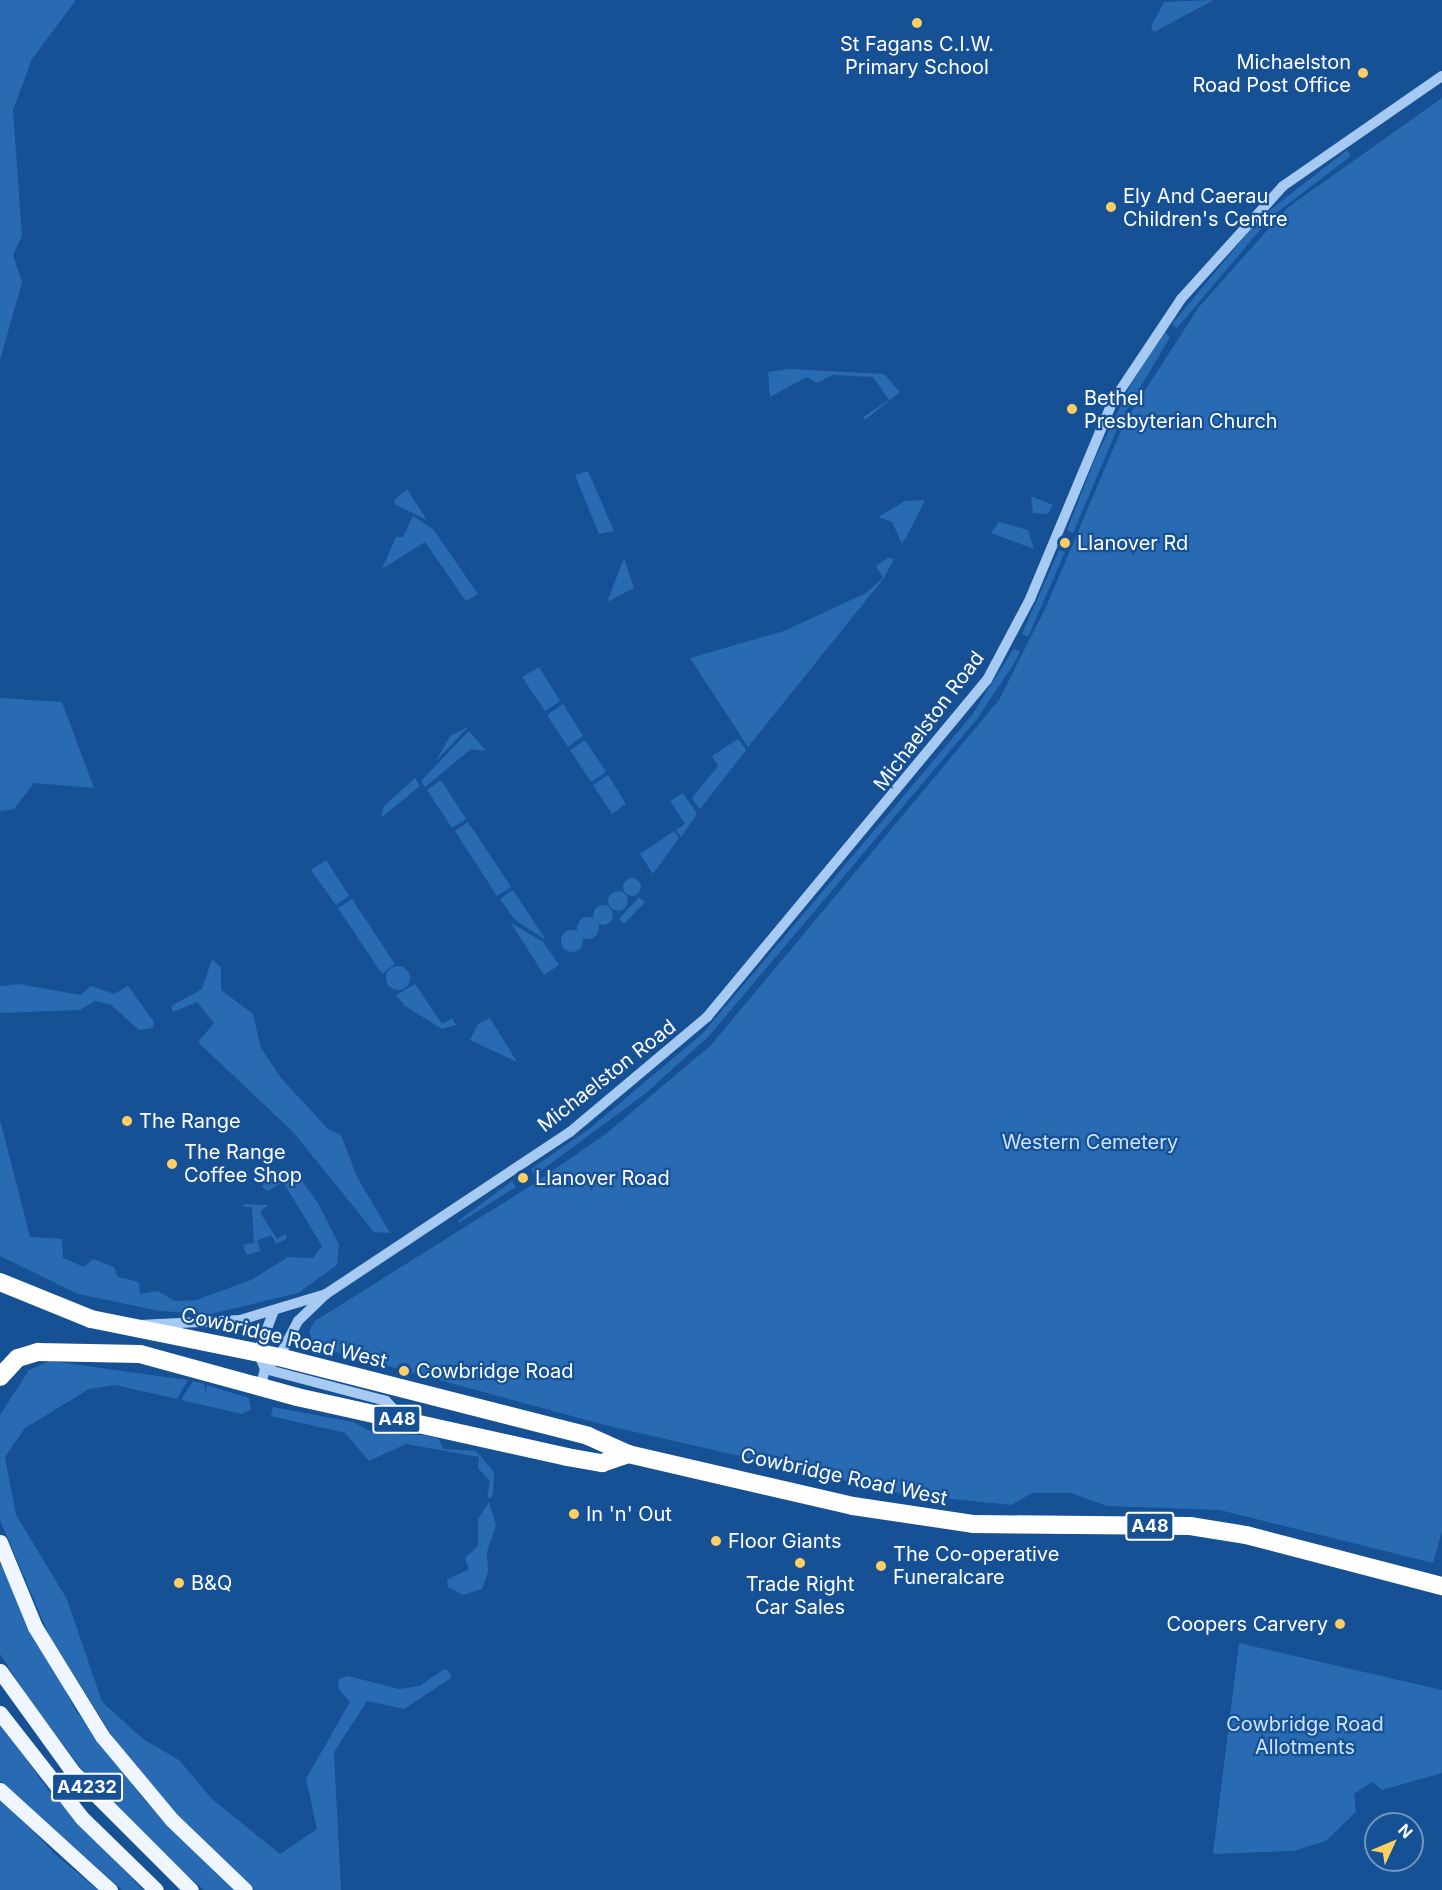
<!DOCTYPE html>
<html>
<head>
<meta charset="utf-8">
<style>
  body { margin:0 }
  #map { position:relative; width:1442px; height:1890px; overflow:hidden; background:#165095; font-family:Inter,sans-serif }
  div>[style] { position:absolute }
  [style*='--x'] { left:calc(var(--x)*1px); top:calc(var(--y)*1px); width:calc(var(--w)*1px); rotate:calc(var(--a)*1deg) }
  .green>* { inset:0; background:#286bb3 }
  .round { border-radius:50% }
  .minor>* { height:10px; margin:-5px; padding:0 5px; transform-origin:5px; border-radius:5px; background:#a6caf1 }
  .major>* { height:15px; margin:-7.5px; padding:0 7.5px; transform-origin:7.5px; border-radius:7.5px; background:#f0f6ff }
  .highway>* { height:18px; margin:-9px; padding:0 9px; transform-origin:9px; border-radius:9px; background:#fff }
  .dots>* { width:16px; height:16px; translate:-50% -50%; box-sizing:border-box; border:3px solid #165095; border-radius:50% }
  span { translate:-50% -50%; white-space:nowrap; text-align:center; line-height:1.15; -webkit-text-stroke:4.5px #165095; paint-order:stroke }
  .shield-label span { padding:2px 4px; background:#165095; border:2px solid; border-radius:4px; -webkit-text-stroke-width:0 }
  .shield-label { font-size:18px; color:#fff; font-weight:700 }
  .poi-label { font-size:20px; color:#fff }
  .right { translate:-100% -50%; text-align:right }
  .left { translate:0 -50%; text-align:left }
  .street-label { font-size:20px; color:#fff }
  .park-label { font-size:20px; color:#cde4fc }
  .north { position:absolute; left:1364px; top:1812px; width:60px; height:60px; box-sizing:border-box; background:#165095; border:2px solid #7396bf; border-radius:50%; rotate:46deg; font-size:16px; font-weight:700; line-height:24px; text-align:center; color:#fff }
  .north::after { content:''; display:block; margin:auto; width:21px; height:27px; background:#ffcf66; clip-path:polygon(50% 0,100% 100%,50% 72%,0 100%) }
</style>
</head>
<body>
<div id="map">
  <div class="green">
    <i style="clip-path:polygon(0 0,76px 0,32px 59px,13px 110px,22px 236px,13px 255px,22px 282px,0 360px)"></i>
    <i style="clip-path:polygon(1214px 0,1154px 32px,1151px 27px,1164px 2px)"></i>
    <i style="clip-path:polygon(1442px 98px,1442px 1531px,1433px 1563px,1220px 1510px,1107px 1506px,1071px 1493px,1032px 1493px,1011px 1505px,903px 1494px,605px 1425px,314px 1346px,309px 1331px,315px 1321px,535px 1183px,607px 1133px,711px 1045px,999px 700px,1046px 607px,1125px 421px,1199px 307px,1287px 208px)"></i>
    <i style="clip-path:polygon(1347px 150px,1351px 156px,1271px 217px,1177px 328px,1172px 324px,1261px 217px)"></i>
    <i style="clip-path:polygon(1165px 332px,1170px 337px,1121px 420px,1073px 533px,1067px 530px,1095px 459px,1131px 384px)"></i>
    <i style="clip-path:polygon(790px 369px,884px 374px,900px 392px,865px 420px,863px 417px,889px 400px,873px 377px,832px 375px,817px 383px,807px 377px,770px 397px,768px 372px)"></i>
    <i style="clip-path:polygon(588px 471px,614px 531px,599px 534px,575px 475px)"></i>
    <i style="clip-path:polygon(407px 489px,421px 511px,427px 520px,396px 505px,394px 500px)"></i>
    <i style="clip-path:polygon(1031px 496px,1053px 505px,1048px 514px,1033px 513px)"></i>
    <i style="clip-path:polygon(925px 500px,908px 534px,902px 544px,892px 522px,878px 517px,905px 501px)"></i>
    <i style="clip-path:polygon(413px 516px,433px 529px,478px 594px,466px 601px,425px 542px,382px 569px,396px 537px,403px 537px)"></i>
    <i style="clip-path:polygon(999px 522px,1028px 530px,1034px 549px,991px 533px)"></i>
    <i style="clip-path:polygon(1059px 550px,1065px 552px,1028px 637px,1022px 634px)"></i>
    <i style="clip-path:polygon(624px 558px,634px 588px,607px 602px)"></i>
    <i style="clip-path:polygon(888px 558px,894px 559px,884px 578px,748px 747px,690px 658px,784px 631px,866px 593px,883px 578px,876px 566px)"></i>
    <i style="clip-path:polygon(1014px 648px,1020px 652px,1013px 665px,977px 719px,708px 1037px,646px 1093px,535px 1175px,531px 1169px,589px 1129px,702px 1034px,972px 715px)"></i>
    <i style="clip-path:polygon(539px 667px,560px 701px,545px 711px,522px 677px)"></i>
    <i style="clip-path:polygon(0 698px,62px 702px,94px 788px,34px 783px,14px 809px,0 811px)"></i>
    <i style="clip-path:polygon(563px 704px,583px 736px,568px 747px,547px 715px)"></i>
    <i style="clip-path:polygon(468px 727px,436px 761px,450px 736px)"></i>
    <i style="clip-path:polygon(469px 731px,486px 751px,471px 749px,425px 787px,421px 781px)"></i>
    <i style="clip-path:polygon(738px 739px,746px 750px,700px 809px,692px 798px,718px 766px,712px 756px)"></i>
    <i style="clip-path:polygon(585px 740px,606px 772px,591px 782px,570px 750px)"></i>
    <i style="clip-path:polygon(608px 775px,626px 804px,612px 814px,593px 785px)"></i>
    <i style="clip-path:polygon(415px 778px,420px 786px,381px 818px,384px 806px)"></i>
    <i style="clip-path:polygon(441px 780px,466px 819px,452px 828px,427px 790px)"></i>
    <i style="clip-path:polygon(683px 793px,697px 814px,681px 837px,676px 830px,685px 824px,670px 801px)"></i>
    <i style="clip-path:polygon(468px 822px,511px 887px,497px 896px,455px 831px)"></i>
    <i style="clip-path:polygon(674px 831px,679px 838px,653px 874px,640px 854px)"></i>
    <i style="clip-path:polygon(326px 860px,349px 896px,336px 905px,311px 870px)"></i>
    <i class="round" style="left:623px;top:878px;width:18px;height:18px"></i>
    <i style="clip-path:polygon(513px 890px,546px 940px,515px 920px,500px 899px)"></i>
    <i class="round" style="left:608px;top:891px;width:20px;height:20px"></i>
    <i style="clip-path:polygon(639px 897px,645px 902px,624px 924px,619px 919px)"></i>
    <i style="clip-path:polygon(352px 899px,395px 964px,382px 974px,338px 908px)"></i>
    <i class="round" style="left:593px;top:905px;width:20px;height:20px"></i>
    <i class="round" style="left:577px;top:917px;width:22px;height:22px"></i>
    <i style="clip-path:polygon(511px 923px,543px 942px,559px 965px,544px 975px)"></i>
    <i class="round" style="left:561px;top:930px;width:22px;height:22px"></i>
    <i style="clip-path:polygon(212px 959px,221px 968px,221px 990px,253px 1014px,261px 1048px,281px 1078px,328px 1129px,341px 1135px,357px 1177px,390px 1233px,374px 1232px,294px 1133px,198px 1042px,214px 1023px,197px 1002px,173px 1012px,171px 1006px,202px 989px)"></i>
    <i class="round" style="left:386px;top:966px;width:24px;height:24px"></i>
    <i style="clip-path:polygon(19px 984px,81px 995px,91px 986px,114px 994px,128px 986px,154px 1022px,153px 1028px,139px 1030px,111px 1005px,95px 1001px,80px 1010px,0 1013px,0 986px)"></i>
    <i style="clip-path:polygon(415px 984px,442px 1024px,452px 1018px,456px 1025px,442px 1029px,405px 1006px,396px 995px)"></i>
    <i style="clip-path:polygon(490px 1018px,517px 1062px,470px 1040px,478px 1024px)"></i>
    <i style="clip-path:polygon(0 1120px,30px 1237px,62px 1239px,63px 1258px,84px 1267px,93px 1259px,114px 1267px,118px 1277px,139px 1282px,140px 1294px,158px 1291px,174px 1301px,196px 1300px,251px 1280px,288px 1257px,313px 1258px,322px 1246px,283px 1182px,268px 1191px,262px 1187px,269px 1175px,283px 1173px,298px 1175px,318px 1203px,339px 1245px,337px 1265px,298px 1293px,211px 1314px,159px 1311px,78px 1294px,0 1256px)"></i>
    <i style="clip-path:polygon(512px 1181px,516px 1187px,459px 1223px,458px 1221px)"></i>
    <i style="clip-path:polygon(245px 1204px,268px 1205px,260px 1212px,277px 1239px,286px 1234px,286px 1239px,276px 1244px,271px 1235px,257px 1241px,261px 1251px,246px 1255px,243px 1245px,254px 1243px,252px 1207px,242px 1207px)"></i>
    <i style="clip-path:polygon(50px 1361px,188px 1380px,177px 1399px,115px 1385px,89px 1389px,25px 1428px,5px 1457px,16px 1515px,67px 1599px,102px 1702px,143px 1739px,179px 1760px,212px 1799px,280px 1854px,317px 1829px,306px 1779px,350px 1702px,338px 1688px,339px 1679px,348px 1676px,399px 1689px,419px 1686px,445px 1669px,450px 1672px,451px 1678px,404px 1709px,367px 1701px,334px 1752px,341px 1890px,255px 1890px,172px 1810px,118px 1745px,49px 1635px,0 1520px,0 1415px,29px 1370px)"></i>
    <i style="clip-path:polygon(193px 1381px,204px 1384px,207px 1397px,206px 1385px,249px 1398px,251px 1409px,242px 1414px,181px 1400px)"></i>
    <i style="clip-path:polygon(273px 1407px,353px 1422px,374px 1433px,425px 1435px,439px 1439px,443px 1449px,476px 1451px,494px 1472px,493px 1494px,491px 1498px,487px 1497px,490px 1481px,478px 1468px,479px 1457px,406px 1444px,369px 1461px,345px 1433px,271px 1416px)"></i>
    <i style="clip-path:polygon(489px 1502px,496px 1525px,487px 1552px,488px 1572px,482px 1589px,463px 1595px,448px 1587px,447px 1580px,469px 1569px,465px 1558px,478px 1546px,478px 1519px)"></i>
    <i style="clip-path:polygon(0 1563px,76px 1711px,145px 1801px,235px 1890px,204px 1890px,148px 1840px,80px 1767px,29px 1699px,0 1654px)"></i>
    <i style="clip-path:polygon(1239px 1643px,1442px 1690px,1442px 1773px,1382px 1790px,1372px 1782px,1354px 1794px,1356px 1812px,1326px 1841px,1293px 1851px,1213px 1854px)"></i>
    <i style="clip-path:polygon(0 1722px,49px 1791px,143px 1890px,122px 1890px,0 1781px)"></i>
    <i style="clip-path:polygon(0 1796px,56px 1855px,98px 1890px,0 1890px)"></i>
  </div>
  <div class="minor">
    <i style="--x:273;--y:1313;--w:42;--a:111"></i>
    <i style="--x:258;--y:1352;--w:18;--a:68"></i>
    <i style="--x:265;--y:1369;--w:125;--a:14.8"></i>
    <i style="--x:386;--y:1401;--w:26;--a:47"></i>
    <i style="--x:139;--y:1325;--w:101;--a:-2.8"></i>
    <i style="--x:240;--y:1320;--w:90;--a:-16.8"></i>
    <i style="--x:261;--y:1385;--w:16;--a:-76"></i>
    <i style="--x:265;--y:1369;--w:18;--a:-41"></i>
    <i style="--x:279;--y:1357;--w:41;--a:-62.2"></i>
    <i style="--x:298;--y:1321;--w:39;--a:-44"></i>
    <i style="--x:326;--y:1294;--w:293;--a:-33.6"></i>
    <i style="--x:570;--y:1132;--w:179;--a:-40"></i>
    <i style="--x:707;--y:1017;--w:438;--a:-50.3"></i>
    <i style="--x:987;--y:680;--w:92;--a:-62"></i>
    <i style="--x:1030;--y:599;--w:215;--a:-67.3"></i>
    <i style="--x:1113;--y:401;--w:123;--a:-56.3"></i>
    <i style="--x:1181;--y:299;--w:152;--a:-47.9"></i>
    <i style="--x:1283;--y:186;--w:193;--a:-34.7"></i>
  </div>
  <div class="major">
    <i style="--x:0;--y:1542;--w:92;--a:67.6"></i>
    <i style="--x:35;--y:1627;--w:128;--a:58.4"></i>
    <i style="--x:102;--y:1736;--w:109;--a:50.2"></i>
    <i style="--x:172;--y:1820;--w:101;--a:43.8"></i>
    <i style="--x:0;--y:1671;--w:123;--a:54.2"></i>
    <i style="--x:72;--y:1771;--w:168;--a:45"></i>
    <i style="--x:0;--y:1713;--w:133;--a:52"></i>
    <i style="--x:82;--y:1818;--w:103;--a:44.2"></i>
    <i style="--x:0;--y:1790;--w:149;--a:42.3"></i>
  </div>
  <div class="highway">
    <i style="--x:0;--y:1282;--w:98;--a:22.1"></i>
    <i style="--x:91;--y:1319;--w:192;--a:11.4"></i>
    <i style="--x:279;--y:1357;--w:319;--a:14.3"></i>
    <i style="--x:588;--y:1436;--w:44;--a:24.2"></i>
    <i style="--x:628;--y:1454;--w:231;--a:13"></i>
    <i style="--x:853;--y:1506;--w:121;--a:8.5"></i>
    <i style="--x:973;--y:1524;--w:217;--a:0.5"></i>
    <i style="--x:1190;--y:1526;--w:57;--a:9.1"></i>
    <i style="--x:1246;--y:1535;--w:203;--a:14.6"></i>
    <i style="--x:0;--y:1377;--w:26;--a:-47"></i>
    <i style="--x:18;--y:1358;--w:21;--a:-17"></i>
    <i style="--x:38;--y:1352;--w:102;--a:1.1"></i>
    <i style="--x:140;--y:1354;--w:163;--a:15.3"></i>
    <i style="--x:297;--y:1397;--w:277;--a:12.5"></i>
    <i style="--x:567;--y:1457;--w:36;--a:10"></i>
    <i style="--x:602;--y:1463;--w:28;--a:-19"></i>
  </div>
  <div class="dots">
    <i style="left:917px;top:23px;background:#ffcf66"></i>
    <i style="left:1363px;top:73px;background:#ffcf66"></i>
    <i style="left:1111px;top:207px;background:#ffcf66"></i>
    <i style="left:1072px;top:409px;background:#ffcf66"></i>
    <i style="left:1065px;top:543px;background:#ffcf66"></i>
    <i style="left:127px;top:1121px;background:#ffcf66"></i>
    <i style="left:172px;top:1164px;background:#ffcf66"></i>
    <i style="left:523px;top:1178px;background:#ffcf66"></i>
    <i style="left:404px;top:1371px;background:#ffcf66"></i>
    <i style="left:574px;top:1514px;background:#ffcf66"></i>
    <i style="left:716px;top:1541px;background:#ffcf66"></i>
    <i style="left:800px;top:1563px;background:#ffcf66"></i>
    <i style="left:881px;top:1566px;background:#ffcf66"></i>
    <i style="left:179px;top:1583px;background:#ffcf66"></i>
    <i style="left:1340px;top:1624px;background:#ffcf66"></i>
  </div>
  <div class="shield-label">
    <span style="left:397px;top:1419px">A48</span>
    <span style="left:1150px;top:1526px">A48</span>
    <span style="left:87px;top:1787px">A4232</span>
  </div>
  <div class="poi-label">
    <span style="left:917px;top:56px">St Fagans C.I.W.<br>Primary School</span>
    <span class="right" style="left:1351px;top:74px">Michaelston<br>Road Post Office</span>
    <span class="left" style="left:1123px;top:208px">Ely And Caerau<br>Children's Centre</span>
    <span class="left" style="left:1084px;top:410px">Bethel<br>Presbyterian Church</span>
    <span class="left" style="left:1077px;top:543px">Llanover Rd</span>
    <span class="left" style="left:139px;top:1121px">The Range</span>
    <span class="left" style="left:184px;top:1164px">The Range<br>Coffee Shop</span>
    <span class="left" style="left:535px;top:1178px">Llanover Road</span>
    <span class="left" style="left:416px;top:1371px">Cowbridge Road</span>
    <span class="left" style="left:586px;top:1514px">In 'n' Out</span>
    <span class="left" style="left:728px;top:1541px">Floor Giants</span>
    <span class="left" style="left:893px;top:1566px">The Co-operative<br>Funeralcare</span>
    <span class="left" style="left:191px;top:1583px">B&amp;Q</span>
    <span style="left:800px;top:1596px">Trade Right<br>Car Sales</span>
    <span class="right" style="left:1328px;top:1624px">Coopers Carvery</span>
  </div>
  <div class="street-label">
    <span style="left:929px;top:721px;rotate:-53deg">Michaelston Road</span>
    <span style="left:607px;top:1076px;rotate:-38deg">Michaelston Road</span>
    <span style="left:284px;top:1338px;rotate:13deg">Cowbridge Road West</span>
    <span style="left:844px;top:1477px;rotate:12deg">Cowbridge Road West</span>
  </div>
  <div class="park-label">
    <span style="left:1090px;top:1142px">Western Cemetery</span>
    <span style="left:1305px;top:1736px">Cowbridge Road<br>Allotments</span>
  </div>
  <div class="north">N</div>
</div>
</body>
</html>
